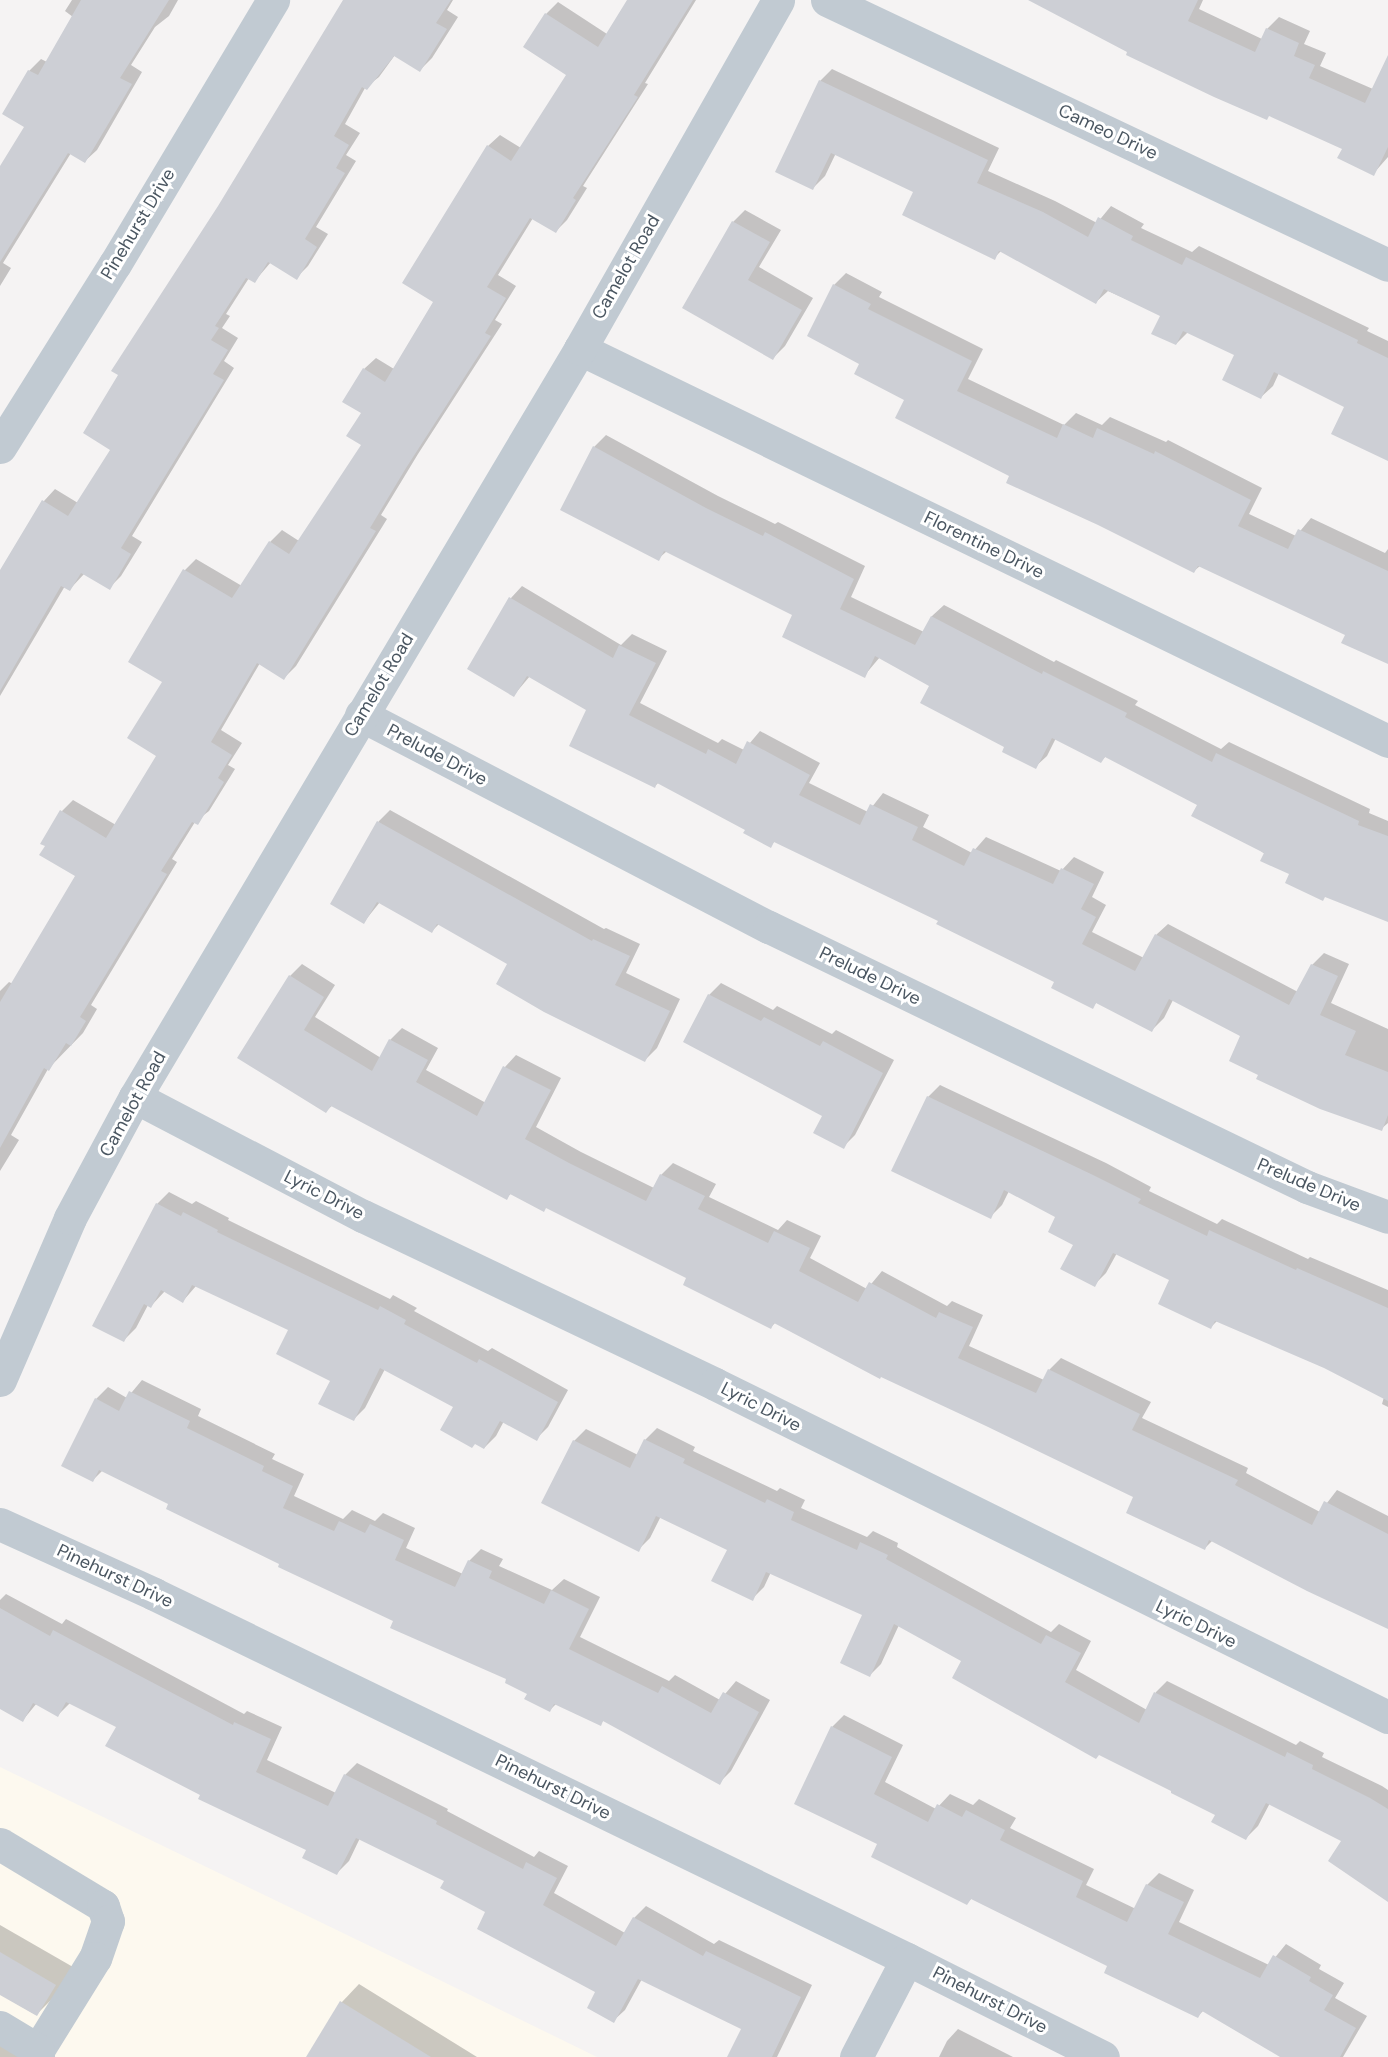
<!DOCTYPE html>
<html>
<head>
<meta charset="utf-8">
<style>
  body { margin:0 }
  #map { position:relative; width:1388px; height:2057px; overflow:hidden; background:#f5f3f3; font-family:"DM Sans",sans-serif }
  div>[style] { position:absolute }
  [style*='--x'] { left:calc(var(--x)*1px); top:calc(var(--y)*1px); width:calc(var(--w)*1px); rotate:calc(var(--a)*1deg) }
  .commercial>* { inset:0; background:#fdf9ef }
  .shadow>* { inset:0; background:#0003 }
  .building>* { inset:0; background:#cdcfd5 }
  .minor>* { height:33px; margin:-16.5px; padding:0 16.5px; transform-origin:16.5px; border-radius:16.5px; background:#c1cad2 }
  span { translate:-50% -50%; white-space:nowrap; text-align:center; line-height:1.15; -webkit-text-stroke:6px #fff; paint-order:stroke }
  .street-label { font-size:18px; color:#4a5661 }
</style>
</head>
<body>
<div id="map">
  <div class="commercial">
    <i style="clip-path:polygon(0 1767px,405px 1963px,597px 2057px,0 2057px)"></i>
  </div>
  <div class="shadow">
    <i style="clip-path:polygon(72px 0,178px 0,169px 16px,155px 27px,131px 65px,142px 72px,97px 150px,85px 161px,71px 153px,3px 263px,11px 268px,0 286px,0 169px,26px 127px,29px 71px,41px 59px,47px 62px,73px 17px,65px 11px)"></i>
    <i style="clip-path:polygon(344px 0,453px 0,447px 10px,458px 17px,432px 58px,420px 70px,395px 55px,379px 77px,365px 88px,345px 124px,360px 133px,346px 155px,356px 161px,316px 227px,328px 234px,308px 266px,296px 278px,271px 262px,254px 282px,249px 278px,226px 314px,230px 316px,222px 328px,238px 338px,224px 361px,234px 368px,132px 536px,142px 542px,121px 576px,109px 588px,85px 573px,70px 589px,65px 586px,0 696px,0 576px,44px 501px,55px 489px,78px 503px,112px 450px,219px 207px)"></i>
    <i style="clip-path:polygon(629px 0,696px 0,645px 83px,648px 84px,583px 186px,587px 188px,567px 220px,556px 231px,533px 218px,498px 275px,516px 286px,495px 320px,502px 324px,418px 454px,381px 515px,387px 519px,296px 666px,284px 678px,260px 663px,221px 730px,242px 743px,228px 765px,235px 769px,209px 811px,195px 822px,172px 859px,177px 862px,91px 1005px,97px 1009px,83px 1033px,48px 1069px,11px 1135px,19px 1140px,0 1171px,0 991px,9px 982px,13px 984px,77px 876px,62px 811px,73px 800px,116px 825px,158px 755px,164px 682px,185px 570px,196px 559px,242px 586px,270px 542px,282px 530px,299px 541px,363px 444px,364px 369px,376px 358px,394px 369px,436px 301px,488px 146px,500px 135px,521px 148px,568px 74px,546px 14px,558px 2px,607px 34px)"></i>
    <i style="clip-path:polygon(1031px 0,1203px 0,1199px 9px,1262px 39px,1267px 29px,1279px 17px,1310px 31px,1304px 44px,1326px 53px,1320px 66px,1373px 89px,1388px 64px,1388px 157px,1373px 174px,1344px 148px,1129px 51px)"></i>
    <i style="clip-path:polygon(832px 69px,999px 148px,988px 171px,1055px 201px,1097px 223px,1111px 206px,1144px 224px,1141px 228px,1192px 252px,1199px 246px,1369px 328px,1367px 331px,1388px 341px,1388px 460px,1346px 406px,1279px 373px,1273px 386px,1261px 397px,1236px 355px,1188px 332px,1176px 344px,1162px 315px,1108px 291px,1096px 302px,1001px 251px,994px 258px,915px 191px,836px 153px,825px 176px,813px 188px,820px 81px)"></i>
    <i style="clip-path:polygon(745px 210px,781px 230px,759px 267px,813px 298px,785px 346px,773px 358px,684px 307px,733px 222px)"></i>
    <i style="clip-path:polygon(846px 273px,882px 292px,879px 297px,983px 349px,968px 379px,1064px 425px,1076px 413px,1102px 425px,1110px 417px,1166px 442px,1168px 440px,1262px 488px,1249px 514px,1296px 536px,1311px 518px,1385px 553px,1388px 549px,1388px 663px,1347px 634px,1200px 566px,1194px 571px,1011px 476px,906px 400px,861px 363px,834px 285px)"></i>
    <i style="clip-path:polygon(606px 435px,718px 496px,775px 524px,778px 522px,865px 566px,851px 597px,924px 632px,932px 616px,944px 605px,1054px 662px,1056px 660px,1138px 701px,1135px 705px,1221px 749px,1229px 742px,1370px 809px,1369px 813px,1388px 821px,1388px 921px,1291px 874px,1199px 804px,1106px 756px,1101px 761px,1056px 738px,1047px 756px,1035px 767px,931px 685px,880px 657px,864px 676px,794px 615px,667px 551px,658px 559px,594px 447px)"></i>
    <i style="clip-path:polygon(522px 586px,621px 645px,632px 634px,667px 651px,640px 703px,718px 743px,722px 739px,744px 750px,760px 731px,820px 763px,809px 783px,868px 812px,883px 793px,929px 815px,923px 827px,972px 853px,986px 837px,1061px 871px,1074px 857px,1104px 872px,1092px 897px,1106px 905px,1092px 932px,1144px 958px,1156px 935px,1168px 924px,1298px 992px,1312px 965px,1324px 953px,1349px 964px,1331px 1003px,1388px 1029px,1388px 1123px,1381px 1129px,1260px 1074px,1242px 1035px,1173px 1000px,1164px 1018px,1152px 1030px,1097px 1002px,1092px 1007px,1056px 981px,940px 920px,775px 841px,770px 846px,747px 829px,659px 782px,654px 787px,588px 710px,530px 676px,514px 695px,511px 598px)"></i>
    <i style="clip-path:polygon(390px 810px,604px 929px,606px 928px,640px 944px,626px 973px,680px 999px,657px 1048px,645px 1060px,509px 964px,439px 924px,432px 931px,380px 902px,364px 922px,332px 904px,379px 821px)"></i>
    <i style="clip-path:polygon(302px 964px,335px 985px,315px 1017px,381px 1058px,390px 1040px,402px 1028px,438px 1048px,426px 1070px,486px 1103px,505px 1067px,516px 1055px,561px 1078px,536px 1127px,581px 1152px,654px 1188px,661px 1175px,673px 1163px,716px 1184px,709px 1197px,778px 1230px,787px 1220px,821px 1236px,810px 1258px,867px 1289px,882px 1271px,947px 1306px,952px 1301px,983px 1315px,969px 1346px,1044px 1380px,1049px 1370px,1061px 1358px,1151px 1402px,1142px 1418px,1248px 1468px,1246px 1473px,1320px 1512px,1337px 1490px,1388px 1516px,1388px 1628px,1213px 1540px,1204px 1549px,1135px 1497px,776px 1322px,771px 1327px,688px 1277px,547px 1207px,512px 1193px,506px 1198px,333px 1105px,326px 1111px,239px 1058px,290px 976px)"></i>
    <i style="clip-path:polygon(721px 983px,773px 1010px,777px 1006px,832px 1034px,836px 1030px,894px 1060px,855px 1135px,843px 1147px,824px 1115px,709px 995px)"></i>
    <i style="clip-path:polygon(940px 1085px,1106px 1163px,1151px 1187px,1149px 1191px,1217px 1224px,1222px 1219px,1308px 1259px,1310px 1257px,1388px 1290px,1388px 1407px,1382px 1404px,1384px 1397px,1325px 1367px,1218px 1320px,1211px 1327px,1171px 1279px,1117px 1253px,1106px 1273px,1094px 1285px,1075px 1244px,1058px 1217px,1009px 1191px,1002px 1205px,990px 1217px,893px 1171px,928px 1097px)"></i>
    <i style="clip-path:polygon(169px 1192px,192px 1204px,196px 1201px,229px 1218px,228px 1220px,390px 1299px,393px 1295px,417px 1308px,414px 1311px,488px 1351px,492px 1348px,568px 1390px,548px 1427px,536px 1439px,504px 1421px,496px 1436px,484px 1448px,455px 1406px,385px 1369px,365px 1408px,353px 1420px,332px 1380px,290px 1329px,196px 1286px,183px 1301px,165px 1291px,151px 1306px,148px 1305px,136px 1328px,124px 1340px,157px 1204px)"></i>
    <i style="clip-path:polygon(142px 1380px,201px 1409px,198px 1416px,275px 1454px,272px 1459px,304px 1474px,294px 1496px,343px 1519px,352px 1510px,375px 1521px,383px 1513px,415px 1528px,406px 1548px,463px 1574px,469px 1561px,481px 1549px,503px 1559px,499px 1566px,552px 1590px,564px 1579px,600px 1597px,580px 1637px,669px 1681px,675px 1675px,720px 1700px,736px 1681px,770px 1700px,731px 1771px,719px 1783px,604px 1720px,600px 1724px,557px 1703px,550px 1710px,508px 1679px,281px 1563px,170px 1504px,103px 1470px,93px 1480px,96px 1399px,108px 1387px,127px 1398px)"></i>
    <i style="clip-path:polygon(657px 1428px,695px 1447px,693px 1451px,777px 1491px,780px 1488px,805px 1500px,801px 1508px,867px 1537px,873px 1531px,898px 1543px,897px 1547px,1051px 1632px,1059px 1624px,1091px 1641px,1076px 1670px,1147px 1710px,1156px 1692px,1167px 1681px,1296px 1745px,1300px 1741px,1324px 1753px,1322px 1757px,1382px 1786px,1388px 1790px,1388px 1900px,1343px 1841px,1270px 1803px,1258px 1826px,1246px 1838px,1217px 1814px,963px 1660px,899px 1625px,881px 1664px,870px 1675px,864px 1615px,771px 1572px,764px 1587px,752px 1599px,729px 1549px,661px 1516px,650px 1538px,638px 1550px,574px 1441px,586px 1429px,638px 1455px,645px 1440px)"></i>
    <i style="clip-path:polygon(6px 1594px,62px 1624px,66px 1619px,244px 1714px,247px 1711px,282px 1727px,267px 1760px,336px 1793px,345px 1775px,357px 1763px,448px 1809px,447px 1811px,534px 1857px,539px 1851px,568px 1866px,554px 1893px,625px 1933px,634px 1918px,646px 1906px,714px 1944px,719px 1940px,812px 1985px,777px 2057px,729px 2057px,743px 2028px,642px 1979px,625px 2010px,613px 2021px,597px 1992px,446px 1881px,360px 1838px,349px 1861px,337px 1873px,308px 1849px,202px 1795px,118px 1726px,70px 1703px,58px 1715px,37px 1703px,23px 1720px,0 1708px,0 1600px)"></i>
    <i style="clip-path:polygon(844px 1715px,903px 1745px,885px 1782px,936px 1809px,950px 1794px,973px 1805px,979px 1799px,1016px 1818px,1010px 1828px,1094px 1869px,1086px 1885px,1136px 1909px,1147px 1885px,1159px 1873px,1194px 1890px,1179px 1922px,1269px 1965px,1286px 1944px,1321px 1965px,1319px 1969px,1344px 1983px,1335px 1998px,1367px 2016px,1343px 2057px,1283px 2057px,1204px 2010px,1198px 2016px,1109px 1965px,972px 1898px,967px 1903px,879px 1844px,832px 1727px)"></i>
    <i style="clip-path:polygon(0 1925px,73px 1967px,54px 1997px,36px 2015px,0 1994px)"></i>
    <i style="clip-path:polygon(359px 1984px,477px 2057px,308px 2057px,342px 2002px)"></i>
    <i style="clip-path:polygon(958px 2029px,1013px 2057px,939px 2057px,947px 2041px)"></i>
    <i style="clip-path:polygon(0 2038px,33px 2057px,0 2057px)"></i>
  </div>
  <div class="building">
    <i style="clip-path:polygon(81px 0,169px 0,120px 78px,132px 84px,85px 163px,68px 153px,0 262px,0 166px,24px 127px,2px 114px,28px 70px,38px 75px)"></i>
    <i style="clip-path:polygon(343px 0,451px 0,436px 23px,447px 29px,420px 72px,394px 56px,367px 90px,362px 87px,334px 136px,349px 145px,336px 168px,345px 173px,305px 239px,317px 247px,297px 280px,268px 262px,255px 283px,246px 278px,215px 326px,219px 328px,211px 340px,228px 350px,213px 374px,224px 380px,121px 548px,131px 554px,110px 590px,81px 573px,70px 591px,61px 586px,0 691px,0 570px,42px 500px,68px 516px,110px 450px,83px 433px,118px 375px,111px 371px,218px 206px)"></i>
    <i style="clip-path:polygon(627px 0,693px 0,634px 95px,638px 97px,573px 198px,576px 200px,556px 233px,530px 218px,487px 287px,506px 298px,485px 333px,491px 336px,406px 468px,370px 528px,376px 531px,284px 680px,257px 663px,211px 742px,232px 755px,218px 778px,224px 782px,198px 825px,192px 822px,161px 871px,167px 874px,80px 1017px,86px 1021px,71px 1046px,66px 1043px,49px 1071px,44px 1068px,0 1148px,0 1002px,75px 876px,39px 855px,45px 846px,40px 844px,60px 810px,106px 838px,156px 756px,127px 738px,162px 682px,128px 662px,183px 569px,232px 598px,269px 541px,289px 554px,361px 445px,346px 436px,361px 413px,342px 402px,363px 368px,385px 382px,433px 302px,402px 283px,487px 145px,511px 161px,566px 75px,523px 47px,545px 13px,598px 47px)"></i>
    <i style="clip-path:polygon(1028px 0,1198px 0,1188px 21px,1255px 52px,1266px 28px,1299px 43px,1294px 56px,1315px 65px,1309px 78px,1365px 103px,1388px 55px,1388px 147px,1374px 176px,1337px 158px,1342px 149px,1269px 116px,1267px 120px,1214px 97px,1126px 55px,1127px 52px)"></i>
    <i style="clip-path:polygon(819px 80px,988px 160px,977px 183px,1043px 212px,1088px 237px,1098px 217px,1133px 236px,1131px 240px,1182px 265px,1186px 257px,1358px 340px,1357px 343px,1388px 358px,1388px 461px,1331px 434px,1344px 407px,1274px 372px,1261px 399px,1222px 380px,1234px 355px,1183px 331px,1176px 345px,1151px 334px,1160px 316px,1104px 289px,1096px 304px,999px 251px,995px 260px,902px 215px,913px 192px,831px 153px,813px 190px,775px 172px)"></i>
    <i style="clip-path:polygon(732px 221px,770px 242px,748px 280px,802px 310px,773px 360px,682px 308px)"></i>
    <i style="clip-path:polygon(833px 284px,871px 304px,868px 309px,972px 361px,957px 391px,1057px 438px,1063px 424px,1093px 438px,1097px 428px,1154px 454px,1155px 451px,1251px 500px,1238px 526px,1288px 549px,1298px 529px,1388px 571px,1388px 664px,1341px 643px,1345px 635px,1198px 566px,1194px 573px,1098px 525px,1006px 483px,1009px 476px,895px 418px,904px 400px,854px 374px,859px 364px,807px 336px)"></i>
    <i style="clip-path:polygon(593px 446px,706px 508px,763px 536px,765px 532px,854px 579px,840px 609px,915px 645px,931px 616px,1042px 674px,1043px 671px,1127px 713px,1125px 717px,1212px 762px,1216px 753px,1359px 821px,1358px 825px,1388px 836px,1388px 922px,1325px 897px,1323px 901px,1285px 883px,1289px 874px,1260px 861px,1264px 853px,1191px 816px,1197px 805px,1105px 757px,1101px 763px,1052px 738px,1036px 769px,1002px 752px,1004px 747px,920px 703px,929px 686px,875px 656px,865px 678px,782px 637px,792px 615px,664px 551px,659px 561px,560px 510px)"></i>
    <i style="clip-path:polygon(509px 597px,613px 658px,619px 645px,656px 663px,629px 715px,706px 754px,708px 749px,736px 764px,747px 741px,810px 775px,799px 795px,860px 825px,870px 804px,918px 827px,912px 840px,964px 866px,973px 848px,1053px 884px,1061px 868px,1094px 884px,1081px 909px,1096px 917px,1082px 944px,1135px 971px,1155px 934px,1289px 1005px,1311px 964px,1338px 976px,1320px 1015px,1356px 1031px,1345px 1055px,1388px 1072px,1388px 1115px,1382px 1131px,1320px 1109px,1256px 1079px,1258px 1075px,1229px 1061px,1240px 1036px,1169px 999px,1152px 1032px,1096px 1003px,1093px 1009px,1051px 988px,1054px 982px,936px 924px,938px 921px,774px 842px,771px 848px,743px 833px,745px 830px,657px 783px,655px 788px,569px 746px,586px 710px,527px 676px,514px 697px,467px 669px)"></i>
    <i style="clip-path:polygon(377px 821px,592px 941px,593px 939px,630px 956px,615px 985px,670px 1011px,645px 1062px,544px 1012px,496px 984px,507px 964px,437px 924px,432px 933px,377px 902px,364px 924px,330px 904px)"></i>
    <i style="clip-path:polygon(289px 975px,324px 997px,304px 1030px,372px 1071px,389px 1039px,428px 1060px,416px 1082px,477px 1116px,503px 1066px,551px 1090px,525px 1139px,569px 1163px,646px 1201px,660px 1174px,705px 1196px,698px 1209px,768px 1243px,774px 1231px,810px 1248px,799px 1271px,858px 1302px,869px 1282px,936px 1318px,939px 1312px,973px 1327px,958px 1358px,1036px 1393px,1048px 1369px,1140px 1414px,1132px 1430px,1238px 1480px,1235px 1485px,1312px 1525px,1324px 1501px,1388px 1534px,1388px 1629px,1307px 1591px,1209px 1540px,1205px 1550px,1126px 1513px,1133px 1497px,986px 1426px,881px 1377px,880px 1379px,774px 1323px,771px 1329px,683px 1285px,686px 1278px,546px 1208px,544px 1212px,510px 1194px,507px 1200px,331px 1106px,326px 1113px,237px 1058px)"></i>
    <i style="clip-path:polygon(708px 994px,761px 1021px,764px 1017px,820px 1046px,823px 1041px,883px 1073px,844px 1149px,813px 1133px,822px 1116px,683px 1042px)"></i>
    <i style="clip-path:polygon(927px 1096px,1093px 1175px,1141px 1199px,1138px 1203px,1207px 1236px,1209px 1230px,1296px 1270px,1297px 1268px,1388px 1308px,1388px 1401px,1324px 1368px,1215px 1321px,1211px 1329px,1158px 1304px,1169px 1280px,1113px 1253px,1095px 1287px,1060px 1269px,1073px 1245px,1048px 1232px,1055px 1217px,1004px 1190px,991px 1219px,891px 1171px)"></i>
    <i style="clip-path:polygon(156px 1203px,181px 1216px,183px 1212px,218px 1230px,217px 1232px,378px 1310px,380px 1306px,406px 1320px,404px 1324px,477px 1363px,479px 1359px,558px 1402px,537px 1441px,500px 1421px,484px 1449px,475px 1444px,472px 1448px,440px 1430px,453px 1407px,380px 1368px,354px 1421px,318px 1404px,330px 1381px,276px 1354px,288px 1330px,192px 1285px,183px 1303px,161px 1290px,151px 1308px,144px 1304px,124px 1342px,92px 1326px)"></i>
    <i style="clip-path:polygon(129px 1391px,190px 1421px,187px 1428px,264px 1466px,262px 1471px,293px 1486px,283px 1508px,334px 1531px,339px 1521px,365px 1533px,370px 1524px,404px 1540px,395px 1560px,455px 1587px,468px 1560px,492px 1571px,489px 1578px,544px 1604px,551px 1590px,589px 1609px,569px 1649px,658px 1693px,662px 1686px,711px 1713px,723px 1692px,759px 1712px,720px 1785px,603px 1721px,601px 1726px,554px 1704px,550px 1712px,524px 1699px,527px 1694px,505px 1683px,506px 1679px,390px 1628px,393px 1621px,278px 1567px,279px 1564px,166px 1509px,168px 1504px,99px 1470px,93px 1482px,61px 1466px,95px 1398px,119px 1411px)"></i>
    <i style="clip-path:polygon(644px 1439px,685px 1459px,683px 1463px,765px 1503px,767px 1499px,794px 1512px,791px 1520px,857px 1550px,860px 1542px,888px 1555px,886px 1559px,1041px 1644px,1046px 1635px,1081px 1653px,1065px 1682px,1139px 1723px,1154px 1692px,1285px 1757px,1287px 1752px,1313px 1765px,1312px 1769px,1370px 1798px,1388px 1809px,1388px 1902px,1328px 1861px,1341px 1841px,1266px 1803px,1246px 1840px,1211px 1822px,1215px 1815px,1171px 1793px,1171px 1791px,1099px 1755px,1096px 1759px,952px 1678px,961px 1661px,894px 1624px,870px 1677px,840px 1663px,862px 1615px,766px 1572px,753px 1601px,711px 1581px,727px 1550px,656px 1516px,639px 1552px,541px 1503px,573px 1440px,630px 1468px)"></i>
    <i style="clip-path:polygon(0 1608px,50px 1636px,53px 1630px,233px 1725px,234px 1722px,271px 1739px,256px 1772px,328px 1806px,344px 1774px,437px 1821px,436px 1824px,523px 1869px,526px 1862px,557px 1878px,543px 1905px,616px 1946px,633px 1917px,703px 1956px,706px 1951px,801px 1997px,772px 2057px,727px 2057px,741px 2029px,638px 1979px,614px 2023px,587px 2008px,595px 1992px,477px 1929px,485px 1912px,440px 1888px,444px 1881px,356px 1838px,337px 1875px,302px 1858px,306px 1850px,198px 1799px,200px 1795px,105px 1746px,116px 1727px,66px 1702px,58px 1717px,33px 1703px,23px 1722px,0 1709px)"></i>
    <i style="clip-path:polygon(831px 1726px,892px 1757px,874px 1794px,928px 1822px,937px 1804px,962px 1817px,966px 1810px,1005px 1830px,1000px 1840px,1083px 1881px,1076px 1897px,1127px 1922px,1146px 1884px,1184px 1902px,1168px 1934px,1260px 1978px,1273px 1955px,1311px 1977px,1309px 1981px,1333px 1995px,1324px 2010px,1356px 2028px,1340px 2057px,1280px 2057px,1202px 2011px,1198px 2018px,1104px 1973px,1107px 1966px,971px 1899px,967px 1905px,871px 1857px,877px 1844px,794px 1804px)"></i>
    <i style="clip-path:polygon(0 1952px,56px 1985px,37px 2016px,0 1995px)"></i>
    <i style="clip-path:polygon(340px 2001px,431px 2057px,306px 2057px)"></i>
  </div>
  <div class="minor">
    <i style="--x:827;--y:0;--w:620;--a:25.28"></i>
    <i style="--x:580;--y:349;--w:898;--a:25.88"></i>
    <i style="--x:0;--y:447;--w:216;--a:-57.9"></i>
    <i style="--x:115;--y:264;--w:308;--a:-59.1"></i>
    <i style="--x:361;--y:715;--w:460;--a:27.5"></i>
    <i style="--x:769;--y:927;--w:598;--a:25.79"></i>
    <i style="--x:1307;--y:1187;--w:86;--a:20.3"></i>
    <i style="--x:135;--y:1097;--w:257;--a:27.6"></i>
    <i style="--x:363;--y:1216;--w:390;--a:25.5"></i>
    <i style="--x:715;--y:1384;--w:751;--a:26.33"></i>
    <i style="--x:0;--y:1380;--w:176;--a:-66.6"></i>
    <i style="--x:70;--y:1218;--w:137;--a:-61.8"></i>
    <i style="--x:135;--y:1097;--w:870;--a:-59.25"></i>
    <i style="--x:580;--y:349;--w:401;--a:-60.4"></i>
    <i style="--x:0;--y:1524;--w:169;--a:24.4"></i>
    <i style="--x:154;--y:1594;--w:837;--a:25.86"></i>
    <i style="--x:907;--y:1959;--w:219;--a:26.6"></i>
    <i style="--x:0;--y:1844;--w:120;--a:31"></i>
    <i style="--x:103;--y:1906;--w:16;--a:72"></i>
    <i style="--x:108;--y:1921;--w:39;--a:109"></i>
    <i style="--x:95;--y:1958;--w:108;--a:121.8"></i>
    <i style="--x:38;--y:2050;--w:7;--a:90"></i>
    <i style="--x:0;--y:2027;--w:44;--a:31.2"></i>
    <i style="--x:856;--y:2057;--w:110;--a:-62.5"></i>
  </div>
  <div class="street-label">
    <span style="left:1108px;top:132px;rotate:25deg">Cameo Drive</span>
    <span style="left:138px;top:224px;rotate:-59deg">Pinehurst Drive</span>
    <span style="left:626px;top:267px;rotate:-60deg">Camelot Road</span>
    <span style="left:984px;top:545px;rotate:26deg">Florentine Drive</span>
    <span style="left:379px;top:685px;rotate:-59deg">Camelot Road</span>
    <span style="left:437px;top:755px;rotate:28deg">Prelude Drive</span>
    <span style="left:870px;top:976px;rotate:26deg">Prelude Drive</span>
    <span style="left:133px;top:1104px;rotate:-61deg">Camelot Road</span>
    <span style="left:1309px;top:1185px;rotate:23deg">Prelude Drive</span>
    <span style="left:324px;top:1195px;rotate:27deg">Lyric Drive</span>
    <span style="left:761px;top:1407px;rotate:27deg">Lyric Drive</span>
    <span style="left:115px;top:1576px;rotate:25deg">Pinehurst Drive</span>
    <span style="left:1196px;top:1624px;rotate:26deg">Lyric Drive</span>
    <span style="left:553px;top:1787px;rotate:26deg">Pinehurst Drive</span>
    <span style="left:990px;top:2000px;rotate:27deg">Pinehurst Drive</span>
  </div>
</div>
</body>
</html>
